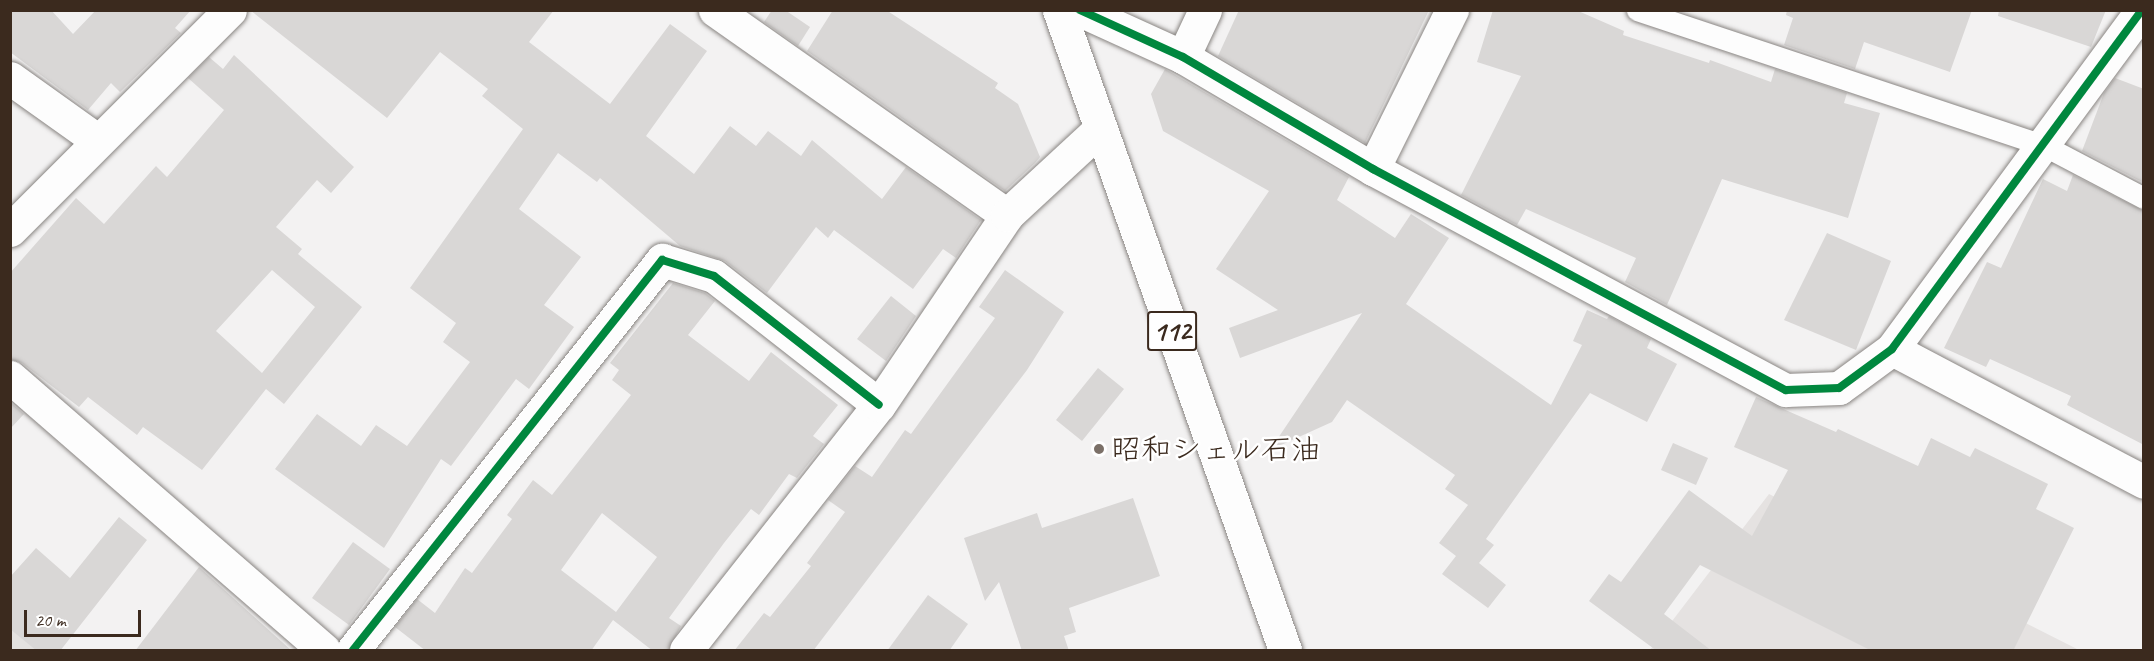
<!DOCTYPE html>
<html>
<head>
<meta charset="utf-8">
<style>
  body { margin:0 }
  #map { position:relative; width:2154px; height:661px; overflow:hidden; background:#f3f2f2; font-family:Caveat,"Klee One",sans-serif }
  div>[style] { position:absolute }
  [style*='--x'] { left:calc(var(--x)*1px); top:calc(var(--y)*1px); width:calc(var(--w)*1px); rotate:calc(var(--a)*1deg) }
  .built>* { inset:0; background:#e5e2e1 }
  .green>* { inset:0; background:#e4e2e0 }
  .building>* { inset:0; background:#d9d7d6 }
  .roads { filter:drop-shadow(0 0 2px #898582) drop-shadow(0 0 2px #898582) }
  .service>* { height:21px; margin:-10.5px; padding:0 10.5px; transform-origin:10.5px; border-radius:10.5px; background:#fdfdfd }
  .minor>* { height:33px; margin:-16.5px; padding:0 16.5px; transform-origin:16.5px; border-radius:16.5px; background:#fdfdfd }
  .trunk>* { height:33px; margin:-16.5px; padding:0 16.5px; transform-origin:16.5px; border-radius:16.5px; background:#fdfdfd }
  .cycleway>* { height:8px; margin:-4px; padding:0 4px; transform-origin:4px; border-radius:4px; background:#00873e }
  .dots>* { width:16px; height:16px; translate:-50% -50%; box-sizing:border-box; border:3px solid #fff; border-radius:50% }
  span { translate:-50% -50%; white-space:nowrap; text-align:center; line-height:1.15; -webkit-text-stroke:5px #fff; paint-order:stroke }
  .shield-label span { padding:2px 4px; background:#fff; border:2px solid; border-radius:4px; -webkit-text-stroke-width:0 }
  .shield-label { font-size:28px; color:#3b2a1e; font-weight:700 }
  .poi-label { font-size:30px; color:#3b2a1e }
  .left { translate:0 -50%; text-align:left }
  .frame { position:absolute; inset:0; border:12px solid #3b2a1e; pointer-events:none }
  .scale { position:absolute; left:24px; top:610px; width:117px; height:27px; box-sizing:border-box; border:3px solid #3b2a1e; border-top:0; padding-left:8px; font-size:18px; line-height:21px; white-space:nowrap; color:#3b2a1e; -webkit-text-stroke:4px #fff; paint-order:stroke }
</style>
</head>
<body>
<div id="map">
  <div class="built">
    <i style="clip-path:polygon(1769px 494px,2079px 650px,1650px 650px)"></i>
  </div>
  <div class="green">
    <i style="clip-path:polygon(11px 603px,61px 650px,11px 650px)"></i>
  </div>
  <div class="building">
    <i style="clip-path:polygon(10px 10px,51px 10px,73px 34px,96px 10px,191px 10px,175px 28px,181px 33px,120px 92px,111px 83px,88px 110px,10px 52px)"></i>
    <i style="clip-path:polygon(250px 10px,554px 10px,529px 42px,610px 104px,670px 24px,707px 51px,646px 136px,694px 174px,730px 126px,756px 146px,768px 131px,801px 156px,812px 140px,882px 199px,906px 167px,981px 220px,956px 258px,943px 249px,913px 289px,834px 230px,828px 238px,816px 227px,767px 293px,725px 261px,680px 246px,600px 178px,597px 182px,558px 153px,519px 209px,581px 257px,544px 305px,574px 327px,529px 389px,516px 379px,451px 466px,441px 459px,384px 548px,275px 469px,317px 414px,361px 446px,376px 425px,407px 446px,470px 362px,443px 342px,456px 323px,410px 288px,523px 129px,482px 96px,488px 89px,440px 52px,387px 118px)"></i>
    <i style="clip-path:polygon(772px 10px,785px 10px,810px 27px,798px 46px,764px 22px)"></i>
    <i style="clip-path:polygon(833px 10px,886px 10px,998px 83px,995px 88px,1018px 104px,1040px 157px,1035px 163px,1005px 191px,807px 51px)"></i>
    <i style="clip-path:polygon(1239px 10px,1429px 10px,1365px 143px,1218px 56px)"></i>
    <i style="clip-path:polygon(1493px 10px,1576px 10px,1624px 31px,1623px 35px,1709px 63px,1710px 60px,1771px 82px,1775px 69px,1847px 93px,1844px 103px,1880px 113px,1848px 218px,1722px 179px,1667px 305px,1625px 282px,1636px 258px,1526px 209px,1517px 225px,1461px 195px,1521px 76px,1477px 62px)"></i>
    <i style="clip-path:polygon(1787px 10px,1972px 10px,1950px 72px,1864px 42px,1855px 69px,1784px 45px,1793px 18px,1786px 15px)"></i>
    <i style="clip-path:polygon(1999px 10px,2106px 10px,2091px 47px,1998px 16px)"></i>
    <i style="clip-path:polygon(evenodd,234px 55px,354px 167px,331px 193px,317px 180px,276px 227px,302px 249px,298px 254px,362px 307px,284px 404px,266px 389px,202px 470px,143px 427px,137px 435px,88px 397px,79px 407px,22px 363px,10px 359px,10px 273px,76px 198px,104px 224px,156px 166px,167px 177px,224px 110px,188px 78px,209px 57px,223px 69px,234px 55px,272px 270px,315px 307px,262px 373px,216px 331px,272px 270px)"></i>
    <i style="clip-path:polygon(1165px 69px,1349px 177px,1337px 200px,1395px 238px,1411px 214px,1449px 238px,1406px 304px,1551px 405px,1582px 345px,1573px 341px,1587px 310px,1607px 319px,1609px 316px,1651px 339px,1647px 348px,1677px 364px,1647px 422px,1590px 393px,1486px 539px,1494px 545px,1479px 563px,1506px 585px,1488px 608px,1442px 574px,1456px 556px,1439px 543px,1468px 505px,1445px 489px,1455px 475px,1347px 400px,1332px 422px,1270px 450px,1362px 313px,1240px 358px,1229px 328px,1278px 310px,1216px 269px,1269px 191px,1163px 131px,1151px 94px)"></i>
    <i style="clip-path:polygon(2115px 78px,2144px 89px,2144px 183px,2082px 151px,2104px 93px)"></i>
    <i style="clip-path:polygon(2073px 175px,2144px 211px,2144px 445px,2067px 405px,2071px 396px,1990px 359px,1986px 367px,1944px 348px,1987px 262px,2001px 268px,2043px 179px,2067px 191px)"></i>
    <i style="clip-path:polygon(1827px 233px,1891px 261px,1856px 350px,1784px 320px)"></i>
    <i style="clip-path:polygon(1005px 270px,1064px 312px,1027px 370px,813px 651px,734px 651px,764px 613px,770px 617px,811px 566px,807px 563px,845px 512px,828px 500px,855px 466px,872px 477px,905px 430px,911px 434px,995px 318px,979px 307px)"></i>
    <i style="clip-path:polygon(evenodd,673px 283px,705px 293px,715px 301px,688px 335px,749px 381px,771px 352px,838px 405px,813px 436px,824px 444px,797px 478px,789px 474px,759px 515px,751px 509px,724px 543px,669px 618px,681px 626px,668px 651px,653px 651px,613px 620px,591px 651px,426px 651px,395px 627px,417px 599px,435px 613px,465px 568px,472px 573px,512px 519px,507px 515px,533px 480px,552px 495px,631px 395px,612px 380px,619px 370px,610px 363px,673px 283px,602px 513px,657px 557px,616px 612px,561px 570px,602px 513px)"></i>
    <i style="clip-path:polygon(891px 296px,916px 316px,886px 361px,857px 339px)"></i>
    <i style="clip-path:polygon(1098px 368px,1124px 389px,1082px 441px,1056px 420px)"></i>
    <i style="clip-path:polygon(1756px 397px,1836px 432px,1838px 429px,1918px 466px,1931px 438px,1970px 457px,1975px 448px,2048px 484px,2036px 509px,2074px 528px,2013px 651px,1872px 651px,1700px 565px,1664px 614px,1712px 651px,1657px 651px,1589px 601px,1609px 574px,1621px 582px,1689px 490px,1752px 536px,1788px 470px,1734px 447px)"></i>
    <i style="clip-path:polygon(10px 402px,24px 414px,10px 429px)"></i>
    <i style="clip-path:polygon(1673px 443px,1708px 458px,1696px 485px,1661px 470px)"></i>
    <i style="clip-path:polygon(1133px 498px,1160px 576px,1069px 608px,1076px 632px,1064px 636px,1069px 651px,1022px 651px,999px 582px,985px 601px,964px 538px,1037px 513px,1042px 528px)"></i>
    <i style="clip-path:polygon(119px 517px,147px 540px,60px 651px,37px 651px,10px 629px,10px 577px,36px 548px,70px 578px)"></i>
    <i style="clip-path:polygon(353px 542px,390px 569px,349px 625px,312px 598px)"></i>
    <i style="clip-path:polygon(199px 567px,252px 615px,292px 651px,135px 651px)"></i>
    <i style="clip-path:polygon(928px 595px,968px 624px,949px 651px,887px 651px)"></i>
  </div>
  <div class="roads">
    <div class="service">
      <i style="--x:1637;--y:10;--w:428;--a:18.4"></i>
      <i style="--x:2043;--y:145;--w:114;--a:27.7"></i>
    </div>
    <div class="minor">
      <i style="--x:715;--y:10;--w:357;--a:35.1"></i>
      <i style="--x:1080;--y:10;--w:113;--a:24.5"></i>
      <i style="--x:1183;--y:57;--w:221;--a:30.5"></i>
      <i style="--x:1373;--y:169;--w:468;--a:28.2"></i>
      <i style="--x:1786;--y:390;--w:53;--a:-2.2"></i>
      <i style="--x:1839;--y:388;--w:66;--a:-36.3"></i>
      <i style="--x:1892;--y:349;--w:421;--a:-53.6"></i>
      <i style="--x:1183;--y:57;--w:52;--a:-64.9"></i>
      <i style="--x:10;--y:78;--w:107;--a:35.5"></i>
      <i style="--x:1373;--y:169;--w:178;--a:-63.6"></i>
      <i style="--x:10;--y:230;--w:311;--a:-45"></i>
      <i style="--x:1892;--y:349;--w:285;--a:27.8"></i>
      <i style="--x:10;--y:377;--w:416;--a:41"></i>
      <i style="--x:353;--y:650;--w:498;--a:-51.6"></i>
      <i style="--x:662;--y:260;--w:54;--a:17.1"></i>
      <i style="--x:714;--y:276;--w:209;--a:38"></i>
      <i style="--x:686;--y:650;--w:312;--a:-51.8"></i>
      <i style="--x:879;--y:405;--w:229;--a:-56"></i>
      <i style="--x:1007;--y:215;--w:127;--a:-42.8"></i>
    </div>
    <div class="trunk">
      <i style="--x:1059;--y:10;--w:679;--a:70.55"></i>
    </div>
  </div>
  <div class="cycleway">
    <i style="--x:1080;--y:10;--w:113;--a:24.5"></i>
    <i style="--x:1183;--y:57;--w:221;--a:30.5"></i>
    <i style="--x:1373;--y:169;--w:468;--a:28.2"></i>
    <i style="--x:1786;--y:390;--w:53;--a:-2.2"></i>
    <i style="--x:1839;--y:388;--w:66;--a:-36.3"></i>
    <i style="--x:1892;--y:349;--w:421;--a:-53.6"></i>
    <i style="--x:353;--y:650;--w:498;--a:-51.6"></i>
    <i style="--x:662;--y:260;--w:54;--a:17.1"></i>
    <i style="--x:714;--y:276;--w:209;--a:38"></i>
  </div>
  <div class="dots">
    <i style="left:1099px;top:449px;background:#7b7068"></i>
  </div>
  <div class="shield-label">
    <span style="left:1172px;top:331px">112</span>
  </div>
  <div class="poi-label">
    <span class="left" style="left:1111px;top:449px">昭和シェル石油</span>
  </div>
  <div class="frame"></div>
  <div class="scale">20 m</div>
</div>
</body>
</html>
